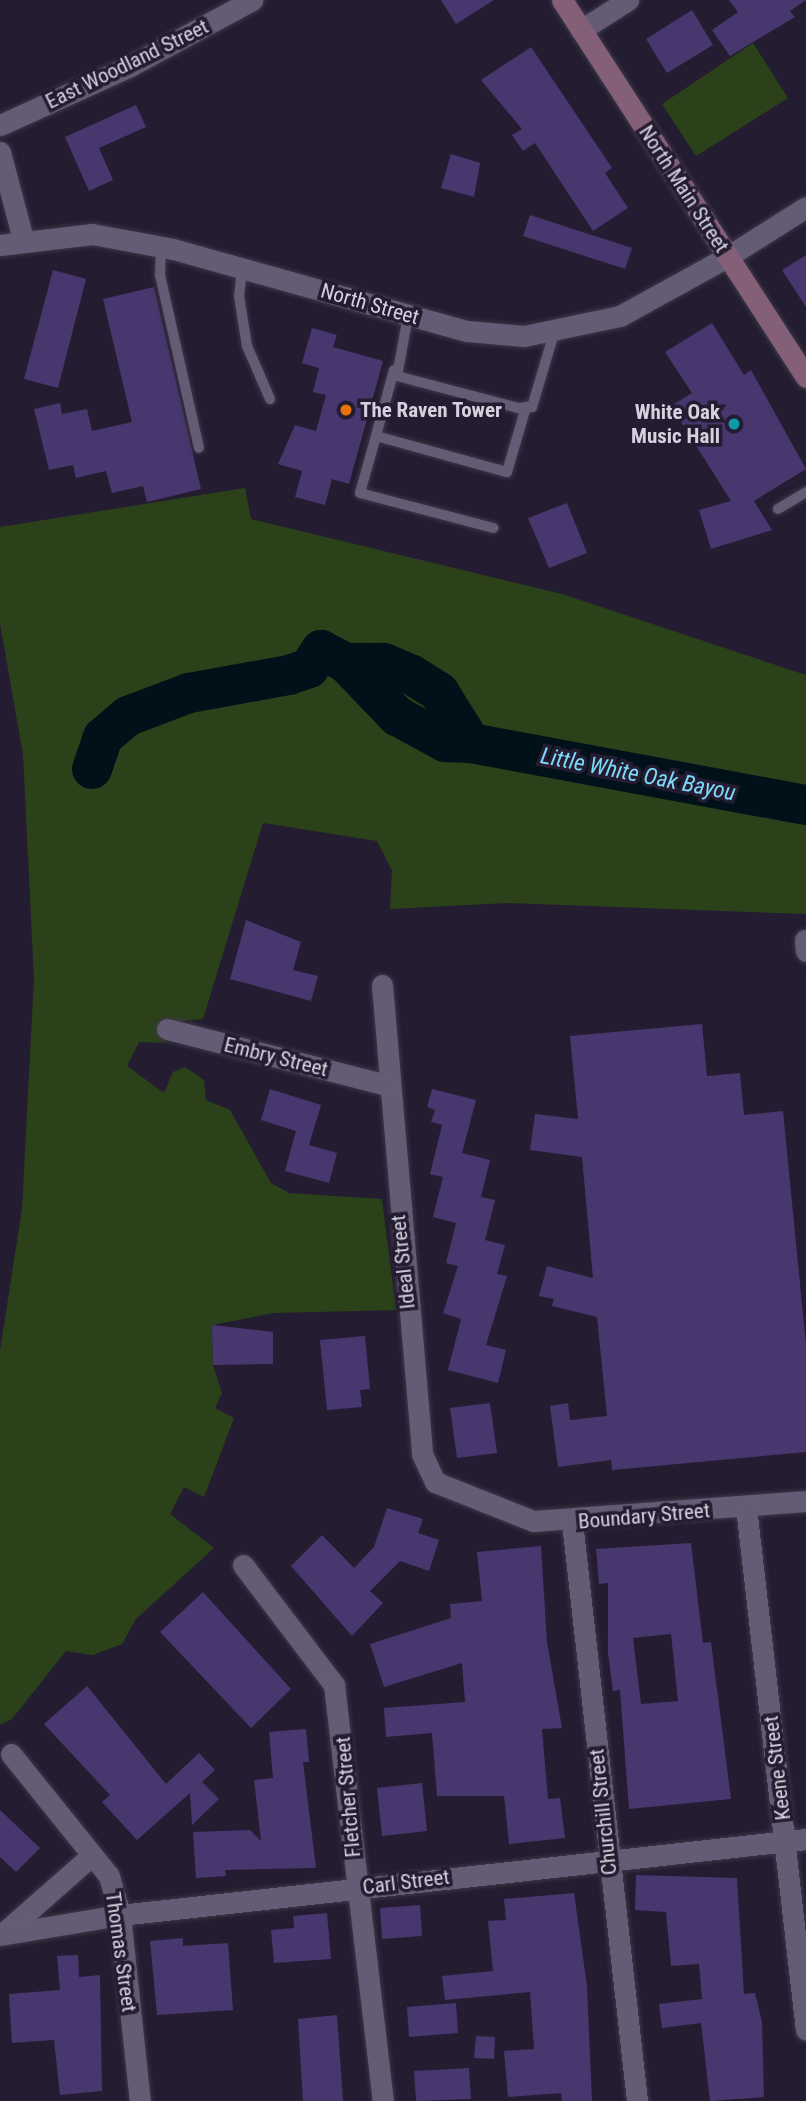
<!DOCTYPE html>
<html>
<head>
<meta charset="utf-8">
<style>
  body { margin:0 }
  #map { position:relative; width:806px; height:2101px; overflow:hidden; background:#241d31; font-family:"Roboto Condensed",sans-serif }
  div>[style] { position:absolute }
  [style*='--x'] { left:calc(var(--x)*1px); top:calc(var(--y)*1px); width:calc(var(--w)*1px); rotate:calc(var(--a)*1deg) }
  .green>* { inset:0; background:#2b411a }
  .river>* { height:40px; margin:-20px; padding:0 20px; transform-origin:20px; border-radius:20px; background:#00111a }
  .building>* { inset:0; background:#48366f }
  .roads { filter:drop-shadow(0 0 2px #3d3748) drop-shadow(0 0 2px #3d3748) }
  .service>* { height:10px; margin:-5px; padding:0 5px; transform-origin:5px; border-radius:5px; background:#645c74 }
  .minor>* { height:21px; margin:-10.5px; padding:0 10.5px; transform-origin:10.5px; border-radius:10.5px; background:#645c74 }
  .tertiary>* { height:21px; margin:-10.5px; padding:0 10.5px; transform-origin:10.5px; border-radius:10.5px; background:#645c74 }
  .secondary>* { height:21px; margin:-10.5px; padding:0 10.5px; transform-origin:10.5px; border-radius:10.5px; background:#836077 }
  .dots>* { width:19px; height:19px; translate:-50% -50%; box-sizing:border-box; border:4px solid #241d31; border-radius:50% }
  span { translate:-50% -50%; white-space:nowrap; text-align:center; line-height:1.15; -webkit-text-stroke:7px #241d31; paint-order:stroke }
  .street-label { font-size:21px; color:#d5d1de }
  .poi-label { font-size:21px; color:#d5d1de; font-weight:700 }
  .left { translate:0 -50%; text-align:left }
  .right { translate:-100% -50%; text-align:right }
  .water-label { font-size:23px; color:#7ddafb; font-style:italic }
</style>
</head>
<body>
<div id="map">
  <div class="green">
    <i style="clip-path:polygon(753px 43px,788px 98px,696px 156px,662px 104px)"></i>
    <i style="clip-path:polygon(245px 488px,251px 519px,562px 594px,806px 675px,806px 914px,507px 903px,390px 909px,392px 871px,377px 841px,263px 823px,203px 1019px,164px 1023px,165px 1043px,139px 1042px,127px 1066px,164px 1093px,173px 1072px,185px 1067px,204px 1080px,206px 1100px,230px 1110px,271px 1183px,289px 1193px,382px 1199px,396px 1310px,274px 1313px,212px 1325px,213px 1365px,222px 1393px,215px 1408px,234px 1418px,204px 1497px,184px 1487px,170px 1514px,214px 1548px,136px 1619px,122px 1644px,93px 1655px,66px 1651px,12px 1719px,0 1725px,0 1351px,22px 1209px,34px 978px,23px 755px,0 623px,0 527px)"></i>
  </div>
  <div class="river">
    <i style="--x:346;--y:663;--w:74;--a:46.1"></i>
    <i style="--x:397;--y:716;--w:55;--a:28.4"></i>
    <i style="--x:445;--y:742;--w:26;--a:2"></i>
    <i style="--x:92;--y:769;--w:34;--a:-71"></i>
    <i style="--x:103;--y:737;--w:33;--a:-40"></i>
    <i style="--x:128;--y:716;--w:65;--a:-20.7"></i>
    <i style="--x:189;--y:693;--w:102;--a:-10.2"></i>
    <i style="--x:289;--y:675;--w:21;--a:-19"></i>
    <i style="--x:309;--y:668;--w:22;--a:-56"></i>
    <i style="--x:321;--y:650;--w:28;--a:27"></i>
    <i style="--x:346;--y:663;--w:38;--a:0"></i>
    <i style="--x:384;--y:663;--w:30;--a:23"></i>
    <i style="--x:412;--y:675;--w:32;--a:32"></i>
    <i style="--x:439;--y:692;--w:60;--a:57.9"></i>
    <i style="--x:471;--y:743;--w:341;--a:10.5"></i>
  </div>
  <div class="building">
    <i style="clip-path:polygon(441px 0,494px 0,456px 24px)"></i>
    <i style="clip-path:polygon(729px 0,806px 0,790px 11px,795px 17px,730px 56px,712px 30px,738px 12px)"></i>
    <i style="clip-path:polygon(692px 10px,713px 45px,667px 73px,646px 39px)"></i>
    <i style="clip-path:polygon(531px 47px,612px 168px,605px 173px,628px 208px,593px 231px,535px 143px,523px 151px,512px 135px,522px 129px,481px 80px)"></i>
    <i style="clip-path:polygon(136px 105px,146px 127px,99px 148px,113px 180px,89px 191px,65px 137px)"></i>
    <i style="clip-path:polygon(451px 154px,480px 163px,474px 197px,441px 188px)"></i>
    <i style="clip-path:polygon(530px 215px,632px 248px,625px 269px,523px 236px)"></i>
    <i style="clip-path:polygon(806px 255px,806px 307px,782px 270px)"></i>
    <i style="clip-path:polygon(53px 270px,86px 279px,58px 388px,24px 379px)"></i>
    <i style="clip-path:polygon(154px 287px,201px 489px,147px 502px,143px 486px,112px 493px,106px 471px,76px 478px,73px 465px,49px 470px,34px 409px,60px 403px,62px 414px,87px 409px,92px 431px,132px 422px,103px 299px)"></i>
    <i style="clip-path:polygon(712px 323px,744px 375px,751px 370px,806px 469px,754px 501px,772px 530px,711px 549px,699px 510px,731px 501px,671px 406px,692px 393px,665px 352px)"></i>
    <i style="clip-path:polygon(312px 328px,337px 335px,333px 347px,383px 361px,349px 484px,332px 479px,325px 505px,295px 497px,302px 471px,278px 464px,295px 425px,316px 431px,326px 395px,313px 392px,319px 368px,302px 363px)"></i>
    <i style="clip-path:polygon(567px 503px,587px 553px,549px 568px,528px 518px)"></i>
    <i style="clip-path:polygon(246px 920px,301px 942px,293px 970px,318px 976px,311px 1001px,230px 979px)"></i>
    <i style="clip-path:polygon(702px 1024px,707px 1076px,740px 1073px,744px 1115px,783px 1111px,806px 1345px,806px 1452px,612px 1470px,611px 1460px,558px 1467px,550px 1406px,568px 1403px,570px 1420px,607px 1416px,597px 1317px,552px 1306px,554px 1299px,539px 1296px,547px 1266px,593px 1278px,582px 1157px,530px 1150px,535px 1114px,578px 1119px,570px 1036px)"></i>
    <i style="clip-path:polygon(270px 1089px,321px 1105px,309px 1145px,337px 1153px,329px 1183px,285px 1171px,296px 1131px,261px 1120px)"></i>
    <i style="clip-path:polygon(432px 1089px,476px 1100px,462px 1153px,490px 1160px,481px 1197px,495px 1200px,485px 1240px,505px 1245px,497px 1274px,507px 1276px,486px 1345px,506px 1350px,498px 1383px,448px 1370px,461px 1319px,443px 1313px,458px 1266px,446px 1263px,456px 1223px,433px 1217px,443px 1177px,430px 1174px,442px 1125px,431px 1122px,435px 1110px,427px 1107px)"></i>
    <i style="clip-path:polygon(212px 1325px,273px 1332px,273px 1364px,213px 1365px)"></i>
    <i style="clip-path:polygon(365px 1336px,370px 1389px,360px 1390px,362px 1407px,327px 1410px,320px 1340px)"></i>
    <i style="clip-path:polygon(490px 1403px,497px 1453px,457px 1458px,450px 1408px)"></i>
    <i style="clip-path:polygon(387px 1508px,423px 1519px,418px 1533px,439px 1540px,429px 1571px,400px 1561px,370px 1591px,383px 1603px,352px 1636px,291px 1566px,322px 1535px,354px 1568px,374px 1547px)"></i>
    <i style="clip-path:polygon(evenodd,691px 1543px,703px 1643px,711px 1642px,731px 1799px,629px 1809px,620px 1690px,613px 1691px,608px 1653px,608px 1583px,599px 1584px,596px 1549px,691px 1543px,671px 1634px,678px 1701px,641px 1704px,633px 1638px,671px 1634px)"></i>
    <i style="clip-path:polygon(541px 1546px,547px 1642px,562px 1728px,542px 1729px,548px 1799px,560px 1798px,565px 1838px,509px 1844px,504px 1796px,437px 1796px,432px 1733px,386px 1737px,384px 1708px,465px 1702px,462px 1663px,384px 1687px,370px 1644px,451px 1618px,450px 1604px,482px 1601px,477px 1552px)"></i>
    <i style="clip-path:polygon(203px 1592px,291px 1689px,251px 1728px,160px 1632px)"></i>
    <i style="clip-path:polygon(87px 1686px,166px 1784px,199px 1753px,215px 1770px,202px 1782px,219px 1799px,192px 1825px,190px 1793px,137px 1840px,102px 1802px,110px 1795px,44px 1724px)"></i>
    <i style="clip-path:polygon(306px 1729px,309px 1762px,303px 1762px,316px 1868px,225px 1870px,226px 1876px,196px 1878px,193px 1832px,250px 1830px,261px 1841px,254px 1780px,273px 1778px,269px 1732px)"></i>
    <i style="clip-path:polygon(422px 1783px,427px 1831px,382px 1836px,377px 1788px)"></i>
    <i style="clip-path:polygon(0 1810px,40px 1848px,16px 1872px,0 1857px)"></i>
    <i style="clip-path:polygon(636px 1875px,737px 1878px,744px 1994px,755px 1993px,762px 2022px,764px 2097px,710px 2101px,701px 2023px,662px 2028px,659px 2004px,702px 1999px,699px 1964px,671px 1966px,666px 1912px,635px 1910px)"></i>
    <i style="clip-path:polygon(574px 1893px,587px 1986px,592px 2101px,562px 2101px,561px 2093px,508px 2097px,504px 2051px,534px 2049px,530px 1992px,445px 2000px,442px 1976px,493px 1971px,488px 1921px,506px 1920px,504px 1899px)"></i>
    <i style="clip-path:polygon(420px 1905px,422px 1936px,382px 1939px,380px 1908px)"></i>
    <i style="clip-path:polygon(327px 1913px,331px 1959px,274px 1963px,271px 1930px,294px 1928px,293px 1916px)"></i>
    <i style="clip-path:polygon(183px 1938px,183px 1946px,228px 1943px,233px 2010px,157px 2015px,150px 1941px)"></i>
    <i style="clip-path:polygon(78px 1955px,79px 1977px,100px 1975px,102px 2091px,60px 2095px,54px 2040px,12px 2043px,9px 1994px,60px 1990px,57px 1956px)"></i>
    <i style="clip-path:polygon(456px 2003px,458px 2033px,409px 2037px,407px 2007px)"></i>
    <i style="clip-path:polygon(337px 2015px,343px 2101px,303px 2101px,298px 2019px)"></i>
    <i style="clip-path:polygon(476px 2036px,495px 2037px,494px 2059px,474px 2058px)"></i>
    <i style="clip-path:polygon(469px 2068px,471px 2099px,416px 2101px,414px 2071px)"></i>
  </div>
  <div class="roads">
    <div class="service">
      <i style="--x:161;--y:247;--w:28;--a:92"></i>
      <i style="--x:160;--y:275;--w:177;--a:77.3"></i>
      <i style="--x:242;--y:269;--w:27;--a:96"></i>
      <i style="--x:239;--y:296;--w:51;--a:80.9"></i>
      <i style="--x:247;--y:346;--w:58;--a:66.5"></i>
      <i style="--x:408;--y:316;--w:61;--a:100.4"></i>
      <i style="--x:397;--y:376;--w:125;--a:14.8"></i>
      <i style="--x:518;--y:408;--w:14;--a:-4"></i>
      <i style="--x:532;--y:407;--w:77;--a:-73.4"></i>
      <i style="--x:394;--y:370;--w:68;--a:105.3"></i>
      <i style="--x:376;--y:436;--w:136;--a:15.4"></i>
      <i style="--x:507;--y:472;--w:68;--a:-73.7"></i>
      <i style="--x:376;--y:436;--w:59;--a:105.7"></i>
      <i style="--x:360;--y:493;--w:138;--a:14.7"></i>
      <i style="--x:778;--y:509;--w:33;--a:-31"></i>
    </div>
    <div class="minor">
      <i style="--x:581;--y:30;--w:56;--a:-32.6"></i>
      <i style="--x:0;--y:125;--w:143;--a:-24.4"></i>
      <i style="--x:130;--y:66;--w:139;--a:-28.4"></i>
      <i style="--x:0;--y:152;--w:90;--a:75.2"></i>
      <i style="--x:727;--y:257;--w:93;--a:-32.3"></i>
      <i style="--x:805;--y:940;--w:11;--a:85"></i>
      <i style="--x:382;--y:985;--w:471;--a:85.1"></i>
      <i style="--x:422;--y:1454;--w:31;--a:65"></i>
      <i style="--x:435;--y:1482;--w:105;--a:21.7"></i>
      <i style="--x:533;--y:1521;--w:274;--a:-4.2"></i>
      <i style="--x:167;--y:1029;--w:226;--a:14.3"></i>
      <i style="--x:746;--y:1507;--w:526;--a:83.46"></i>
      <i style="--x:572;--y:1522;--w:583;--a:83.59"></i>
      <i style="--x:243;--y:1565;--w:151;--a:52.8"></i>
      <i style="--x:334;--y:1685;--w:419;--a:83.3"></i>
      <i style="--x:11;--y:1754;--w:156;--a:51.2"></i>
      <i style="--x:109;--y:1876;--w:41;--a:74.2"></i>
      <i style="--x:120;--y:1915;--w:187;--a:83.9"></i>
      <i style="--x:7;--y:1930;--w:113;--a:-41.4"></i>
      <i style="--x:0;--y:1935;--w:122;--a:-9.5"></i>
      <i style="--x:120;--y:1915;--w:690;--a:-6.32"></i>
    </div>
    <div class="tertiary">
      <i style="--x:0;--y:245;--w:93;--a:-6.8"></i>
      <i style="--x:92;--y:234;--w:82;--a:10.5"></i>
      <i style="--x:173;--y:249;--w:305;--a:15.6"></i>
      <i style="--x:467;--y:331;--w:57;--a:5"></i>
      <i style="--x:524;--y:336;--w:98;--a:-11.8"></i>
      <i style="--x:620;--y:316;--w:122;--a:-28.9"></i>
    </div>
    <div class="secondary">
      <i style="--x:562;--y:0;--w:449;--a:57.1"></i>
    </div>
  </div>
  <div class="dots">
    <i style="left:346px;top:410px;background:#e8710a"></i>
    <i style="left:734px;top:424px;background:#0f9aa8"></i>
  </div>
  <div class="street-label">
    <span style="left:127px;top:64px;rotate:-26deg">East Woodland Street</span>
    <span style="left:684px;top:189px;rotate:57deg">North Main Street</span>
    <span style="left:370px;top:304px;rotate:16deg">North Street</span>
    <span style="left:276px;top:1057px;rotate:14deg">Embry Street</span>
    <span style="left:403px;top:1262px;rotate:-96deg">Ideal Street</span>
    <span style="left:644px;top:1516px;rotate:-5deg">Boundary Street</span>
    <span style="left:777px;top:1768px;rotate:-97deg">Keene Street</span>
    <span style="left:348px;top:1797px;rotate:-95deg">Fletcher Street</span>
    <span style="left:603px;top:1812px;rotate:-96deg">Churchill Street</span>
    <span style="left:406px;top:1882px;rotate:-7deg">Carl Street</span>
    <span style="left:121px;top:1952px;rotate:82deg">Thomas Street</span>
  </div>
  <div class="poi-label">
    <span class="left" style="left:360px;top:410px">The Raven Tower</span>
    <span class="right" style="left:720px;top:424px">White Oak<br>Music Hall</span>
  </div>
  <div class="water-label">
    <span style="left:638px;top:775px;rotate:11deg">Little White Oak Bayou</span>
  </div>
</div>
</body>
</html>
